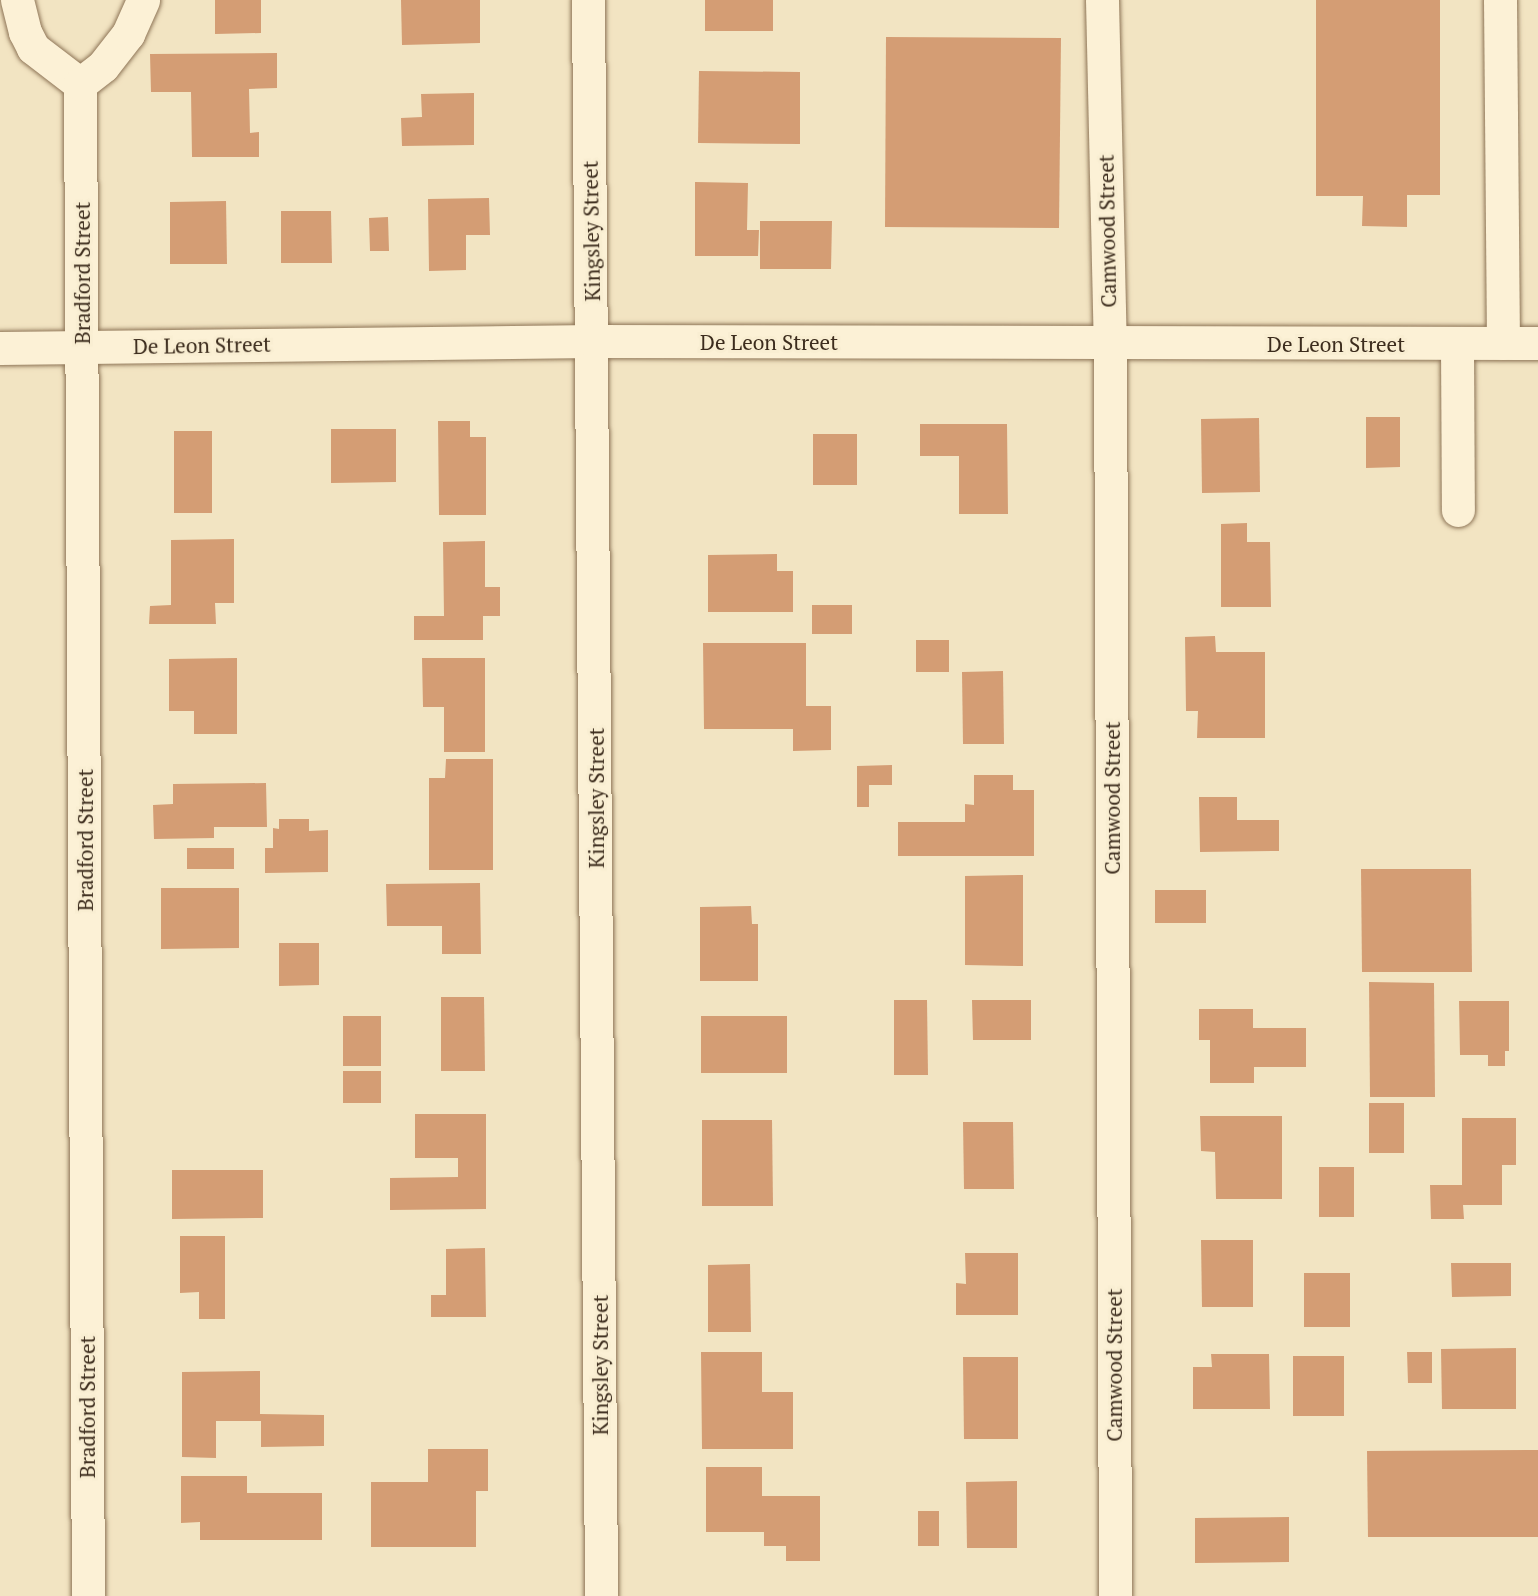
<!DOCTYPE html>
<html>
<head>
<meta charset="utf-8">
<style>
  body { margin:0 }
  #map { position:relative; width:1538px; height:1596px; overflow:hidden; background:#f2e4c2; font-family:"PT Serif",serif }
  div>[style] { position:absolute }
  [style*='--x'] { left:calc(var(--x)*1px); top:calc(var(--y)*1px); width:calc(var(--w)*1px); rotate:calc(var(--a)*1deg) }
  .building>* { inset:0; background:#d49d74 }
  .roads { filter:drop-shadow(0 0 2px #8e7557) drop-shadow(0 0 2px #8e7557) }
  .minor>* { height:33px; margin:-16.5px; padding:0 16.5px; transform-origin:16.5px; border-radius:16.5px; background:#fcf1d6 }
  span { translate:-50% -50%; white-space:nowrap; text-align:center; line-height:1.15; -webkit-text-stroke:6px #f9eed2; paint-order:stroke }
  .street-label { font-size:21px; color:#3c2c1d }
</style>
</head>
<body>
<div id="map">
  <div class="building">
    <i style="clip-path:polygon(215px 0,261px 0,261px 33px,215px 34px)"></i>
    <i style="clip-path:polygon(401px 0,480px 0,480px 43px,402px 45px)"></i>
    <i style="clip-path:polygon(705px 0,773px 0,773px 31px,705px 31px)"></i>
    <i style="clip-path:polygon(1316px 0,1440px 0,1440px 195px,1407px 195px,1407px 227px,1362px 226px,1363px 196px,1316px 196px)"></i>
    <i style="clip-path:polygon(886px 37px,1061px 38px,1059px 228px,885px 227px)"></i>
    <i style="clip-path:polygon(277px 53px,277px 88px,249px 89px,250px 133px,259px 132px,259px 157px,192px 157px,191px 92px,151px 92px,150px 54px)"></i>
    <i style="clip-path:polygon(699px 71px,800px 72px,800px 144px,698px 143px)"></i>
    <i style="clip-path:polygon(474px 93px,474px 145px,402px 146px,401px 118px,422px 117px,421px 94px)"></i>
    <i style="clip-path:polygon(695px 182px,748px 183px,747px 230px,759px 230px,758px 256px,695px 256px)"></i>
    <i style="clip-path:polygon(489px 198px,490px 235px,466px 235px,466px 270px,429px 271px,428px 199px)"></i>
    <i style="clip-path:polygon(226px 201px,227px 264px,170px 264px,170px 202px)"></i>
    <i style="clip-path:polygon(281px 211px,331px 211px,332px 263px,281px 263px)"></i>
    <i style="clip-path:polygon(388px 217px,389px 251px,370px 251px,369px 218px)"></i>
    <i style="clip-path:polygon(760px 221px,832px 221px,831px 269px,760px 269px)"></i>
    <i style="clip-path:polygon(1366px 417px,1400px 417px,1400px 467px,1366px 468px)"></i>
    <i style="clip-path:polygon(1259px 418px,1260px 492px,1202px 493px,1201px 419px)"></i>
    <i style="clip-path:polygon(438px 421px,470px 421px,470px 437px,486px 437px,486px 515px,439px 515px)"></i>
    <i style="clip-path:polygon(920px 424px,1007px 424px,1008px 514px,959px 514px,959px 456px,920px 456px)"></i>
    <i style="clip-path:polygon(331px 429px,396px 429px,396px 482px,331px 483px)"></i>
    <i style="clip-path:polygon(174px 431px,212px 431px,212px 513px,174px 513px)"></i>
    <i style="clip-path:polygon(813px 434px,857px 434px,857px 485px,813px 485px)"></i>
    <i style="clip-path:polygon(1247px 523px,1247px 542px,1270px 542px,1271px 607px,1221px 607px,1221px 524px)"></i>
    <i style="clip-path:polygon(234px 539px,234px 603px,215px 603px,216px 624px,149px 624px,150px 606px,171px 605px,171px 540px)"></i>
    <i style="clip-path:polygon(485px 541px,485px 587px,500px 587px,500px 616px,483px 616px,483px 640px,414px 640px,414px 616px,444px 616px,443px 542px)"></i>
    <i style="clip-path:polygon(777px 554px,777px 571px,793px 571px,793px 612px,708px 612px,708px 555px)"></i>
    <i style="clip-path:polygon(812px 605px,852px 605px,852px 634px,812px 634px)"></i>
    <i style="clip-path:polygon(1215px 636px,1216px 652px,1265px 652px,1265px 738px,1197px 738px,1198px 711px,1186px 711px,1185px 637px)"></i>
    <i style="clip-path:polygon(916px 640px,949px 640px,949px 672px,916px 672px)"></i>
    <i style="clip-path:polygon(703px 643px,806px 643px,806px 706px,831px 706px,831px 750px,793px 751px,793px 729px,704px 729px)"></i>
    <i style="clip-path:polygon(237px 658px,237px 734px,194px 734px,194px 711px,169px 711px,169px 659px)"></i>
    <i style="clip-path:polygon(422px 658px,485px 658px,485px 752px,444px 752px,444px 707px,423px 707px)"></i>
    <i style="clip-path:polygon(1003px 671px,1004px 744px,963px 744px,962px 672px)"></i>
    <i style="clip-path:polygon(446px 759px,493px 759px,493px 870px,429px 870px,429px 778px,445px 778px)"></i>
    <i style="clip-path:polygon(892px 765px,892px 785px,869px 785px,869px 807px,857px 807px,857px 766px)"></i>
    <i style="clip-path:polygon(974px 775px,1013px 775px,1013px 790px,1034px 790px,1034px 856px,898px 856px,898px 822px,965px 822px,965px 804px,974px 805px)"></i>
    <i style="clip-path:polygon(266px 783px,267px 827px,214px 827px,214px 838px,154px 839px,153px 805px,173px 804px,173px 784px)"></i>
    <i style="clip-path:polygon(1199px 797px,1237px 797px,1237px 820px,1279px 820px,1279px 851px,1200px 852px)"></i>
    <i style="clip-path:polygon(279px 819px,309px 819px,309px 831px,328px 830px,328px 872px,265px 873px,265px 848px,273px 848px,273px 828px,279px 829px)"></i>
    <i style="clip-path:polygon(187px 848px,234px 848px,234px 869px,187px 869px)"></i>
    <i style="clip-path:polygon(1361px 869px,1471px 869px,1472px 972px,1362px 972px)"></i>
    <i style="clip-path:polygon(1023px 875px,1023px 966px,965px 965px,965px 876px)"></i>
    <i style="clip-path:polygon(480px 883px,481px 954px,442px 954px,442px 926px,387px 926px,386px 884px)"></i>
    <i style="clip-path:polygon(161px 888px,239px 888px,239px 948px,161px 949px)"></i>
    <i style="clip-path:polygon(1155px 890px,1206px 890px,1206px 923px,1155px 923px)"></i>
    <i style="clip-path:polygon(751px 906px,752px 924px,758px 924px,758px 981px,700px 981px,700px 907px)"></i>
    <i style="clip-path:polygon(279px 943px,319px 943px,319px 985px,279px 986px)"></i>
    <i style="clip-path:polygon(1369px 982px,1434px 983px,1435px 1097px,1370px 1097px)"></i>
    <i style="clip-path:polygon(441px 997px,484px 997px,485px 1071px,441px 1071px)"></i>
    <i style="clip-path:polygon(894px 1000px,927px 1000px,928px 1075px,894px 1075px)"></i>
    <i style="clip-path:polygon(972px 1000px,1031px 1000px,1031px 1040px,973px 1040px)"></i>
    <i style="clip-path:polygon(1459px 1001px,1509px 1001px,1509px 1051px,1505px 1051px,1505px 1066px,1488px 1066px,1488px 1055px,1460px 1055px)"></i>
    <i style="clip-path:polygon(1199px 1009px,1253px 1009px,1253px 1028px,1306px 1028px,1306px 1067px,1254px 1067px,1254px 1083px,1210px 1083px,1210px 1040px,1199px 1040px)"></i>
    <i style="clip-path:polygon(343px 1016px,381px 1016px,381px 1066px,343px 1066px)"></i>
    <i style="clip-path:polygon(701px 1016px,787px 1016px,787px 1073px,701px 1073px)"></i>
    <i style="clip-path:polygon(343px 1071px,381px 1071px,381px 1103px,343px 1103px)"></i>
    <i style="clip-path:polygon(1369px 1103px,1404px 1103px,1404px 1153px,1369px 1153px)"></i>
    <i style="clip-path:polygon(415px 1114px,486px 1114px,486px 1209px,390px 1210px,390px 1178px,458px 1177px,458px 1158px,415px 1158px)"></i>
    <i style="clip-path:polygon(1200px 1116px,1282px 1116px,1282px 1199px,1216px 1199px,1215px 1152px,1201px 1151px)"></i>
    <i style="clip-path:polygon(1462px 1118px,1516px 1118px,1516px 1165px,1502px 1165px,1502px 1205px,1463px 1205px,1464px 1219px,1431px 1219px,1430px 1185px,1462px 1185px)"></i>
    <i style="clip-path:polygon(702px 1120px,772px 1120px,773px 1206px,702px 1206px)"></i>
    <i style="clip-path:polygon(963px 1122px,1013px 1122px,1014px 1189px,964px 1189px)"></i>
    <i style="clip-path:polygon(1319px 1167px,1354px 1167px,1354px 1217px,1319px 1217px)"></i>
    <i style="clip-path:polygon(172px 1170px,263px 1170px,263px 1218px,172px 1219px)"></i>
    <i style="clip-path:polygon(180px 1236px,225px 1236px,225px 1319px,199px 1319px,199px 1292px,180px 1293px)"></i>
    <i style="clip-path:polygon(1201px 1240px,1253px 1240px,1253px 1307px,1202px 1307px)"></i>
    <i style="clip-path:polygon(485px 1248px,486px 1317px,431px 1317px,431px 1295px,446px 1295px,446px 1249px)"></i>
    <i style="clip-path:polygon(965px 1253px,1018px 1253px,1018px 1315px,956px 1315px,956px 1283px,966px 1284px)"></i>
    <i style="clip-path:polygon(1451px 1263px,1511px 1263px,1511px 1296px,1452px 1297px)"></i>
    <i style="clip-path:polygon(750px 1264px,751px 1332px,708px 1332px,708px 1265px)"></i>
    <i style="clip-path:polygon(1304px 1273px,1350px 1273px,1350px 1327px,1304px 1327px)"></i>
    <i style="clip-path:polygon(1516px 1348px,1516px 1409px,1442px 1409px,1441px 1349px)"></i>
    <i style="clip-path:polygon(701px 1352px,762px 1352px,762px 1392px,793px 1392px,793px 1449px,702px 1449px)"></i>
    <i style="clip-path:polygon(1407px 1352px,1432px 1352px,1432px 1383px,1408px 1383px)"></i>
    <i style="clip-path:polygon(1211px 1354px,1269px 1354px,1270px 1409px,1193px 1409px,1193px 1367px,1212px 1367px)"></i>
    <i style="clip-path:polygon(1293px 1356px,1344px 1356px,1344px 1416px,1293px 1416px)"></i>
    <i style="clip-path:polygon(963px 1357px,1018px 1357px,1018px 1439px,964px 1439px)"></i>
    <i style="clip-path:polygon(260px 1371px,260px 1414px,324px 1415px,324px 1446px,261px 1447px,261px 1421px,216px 1421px,216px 1458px,182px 1457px,182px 1372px)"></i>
    <i style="clip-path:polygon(428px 1449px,488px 1449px,488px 1491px,476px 1491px,476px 1547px,371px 1547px,371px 1482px,428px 1482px)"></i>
    <i style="clip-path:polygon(1538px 1450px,1538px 1537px,1368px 1537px,1367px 1451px)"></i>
    <i style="clip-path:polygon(706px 1467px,762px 1467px,762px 1496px,820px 1496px,820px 1561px,786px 1561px,786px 1546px,764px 1546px,764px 1532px,706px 1532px)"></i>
    <i style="clip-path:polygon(181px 1476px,247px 1476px,247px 1493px,322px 1493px,322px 1540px,200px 1540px,200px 1522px,181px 1523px)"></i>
    <i style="clip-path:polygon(1017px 1481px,1017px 1548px,967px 1548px,966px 1482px)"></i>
    <i style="clip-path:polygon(918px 1511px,939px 1511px,939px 1546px,918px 1546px)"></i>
    <i style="clip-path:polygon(1289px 1517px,1289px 1562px,1195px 1563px,1195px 1518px)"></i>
  </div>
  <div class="roads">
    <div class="minor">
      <i style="--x:17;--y:0;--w:33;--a:76"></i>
      <i style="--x:25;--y:32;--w:18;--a:63"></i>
      <i style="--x:33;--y:48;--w:59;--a:37.5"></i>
      <i style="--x:588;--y:0;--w:1596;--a:89.53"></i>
      <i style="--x:1102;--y:0;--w:344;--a:88.7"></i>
      <i style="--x:1110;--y:344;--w:1252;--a:89.77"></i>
      <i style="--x:1500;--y:0;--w:343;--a:89.5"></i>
      <i style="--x:80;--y:84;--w:1512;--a:89.7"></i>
      <i style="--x:80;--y:84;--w:29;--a:-38"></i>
      <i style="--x:103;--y:66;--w:41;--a:-52"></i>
      <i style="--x:128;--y:34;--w:37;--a:-66"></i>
      <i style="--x:1457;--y:343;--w:167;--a:89.7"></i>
      <i style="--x:0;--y:348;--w:593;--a:-0.68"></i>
      <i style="--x:593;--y:341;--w:945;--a:0.12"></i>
    </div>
  </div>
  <div class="street-label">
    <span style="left:591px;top:231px;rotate:-91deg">Kingsley Street</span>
    <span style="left:1107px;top:231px;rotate:-91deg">Camwood Street</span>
    <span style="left:82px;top:273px;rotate:-90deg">Bradford Street</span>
    <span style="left:769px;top:342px">De Leon Street</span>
    <span style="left:1336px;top:344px">De Leon Street</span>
    <span style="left:202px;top:345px;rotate:-1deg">De Leon Street</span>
    <span style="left:596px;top:798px;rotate:-90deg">Kingsley Street</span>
    <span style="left:1112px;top:798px;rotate:-90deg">Camwood Street</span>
    <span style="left:85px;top:840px;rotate:-90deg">Bradford Street</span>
    <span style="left:600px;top:1365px;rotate:-90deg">Kingsley Street</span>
    <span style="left:1114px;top:1365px;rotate:-90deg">Camwood Street</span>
    <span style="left:87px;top:1407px;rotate:-90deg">Bradford Street</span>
  </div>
</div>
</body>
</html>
